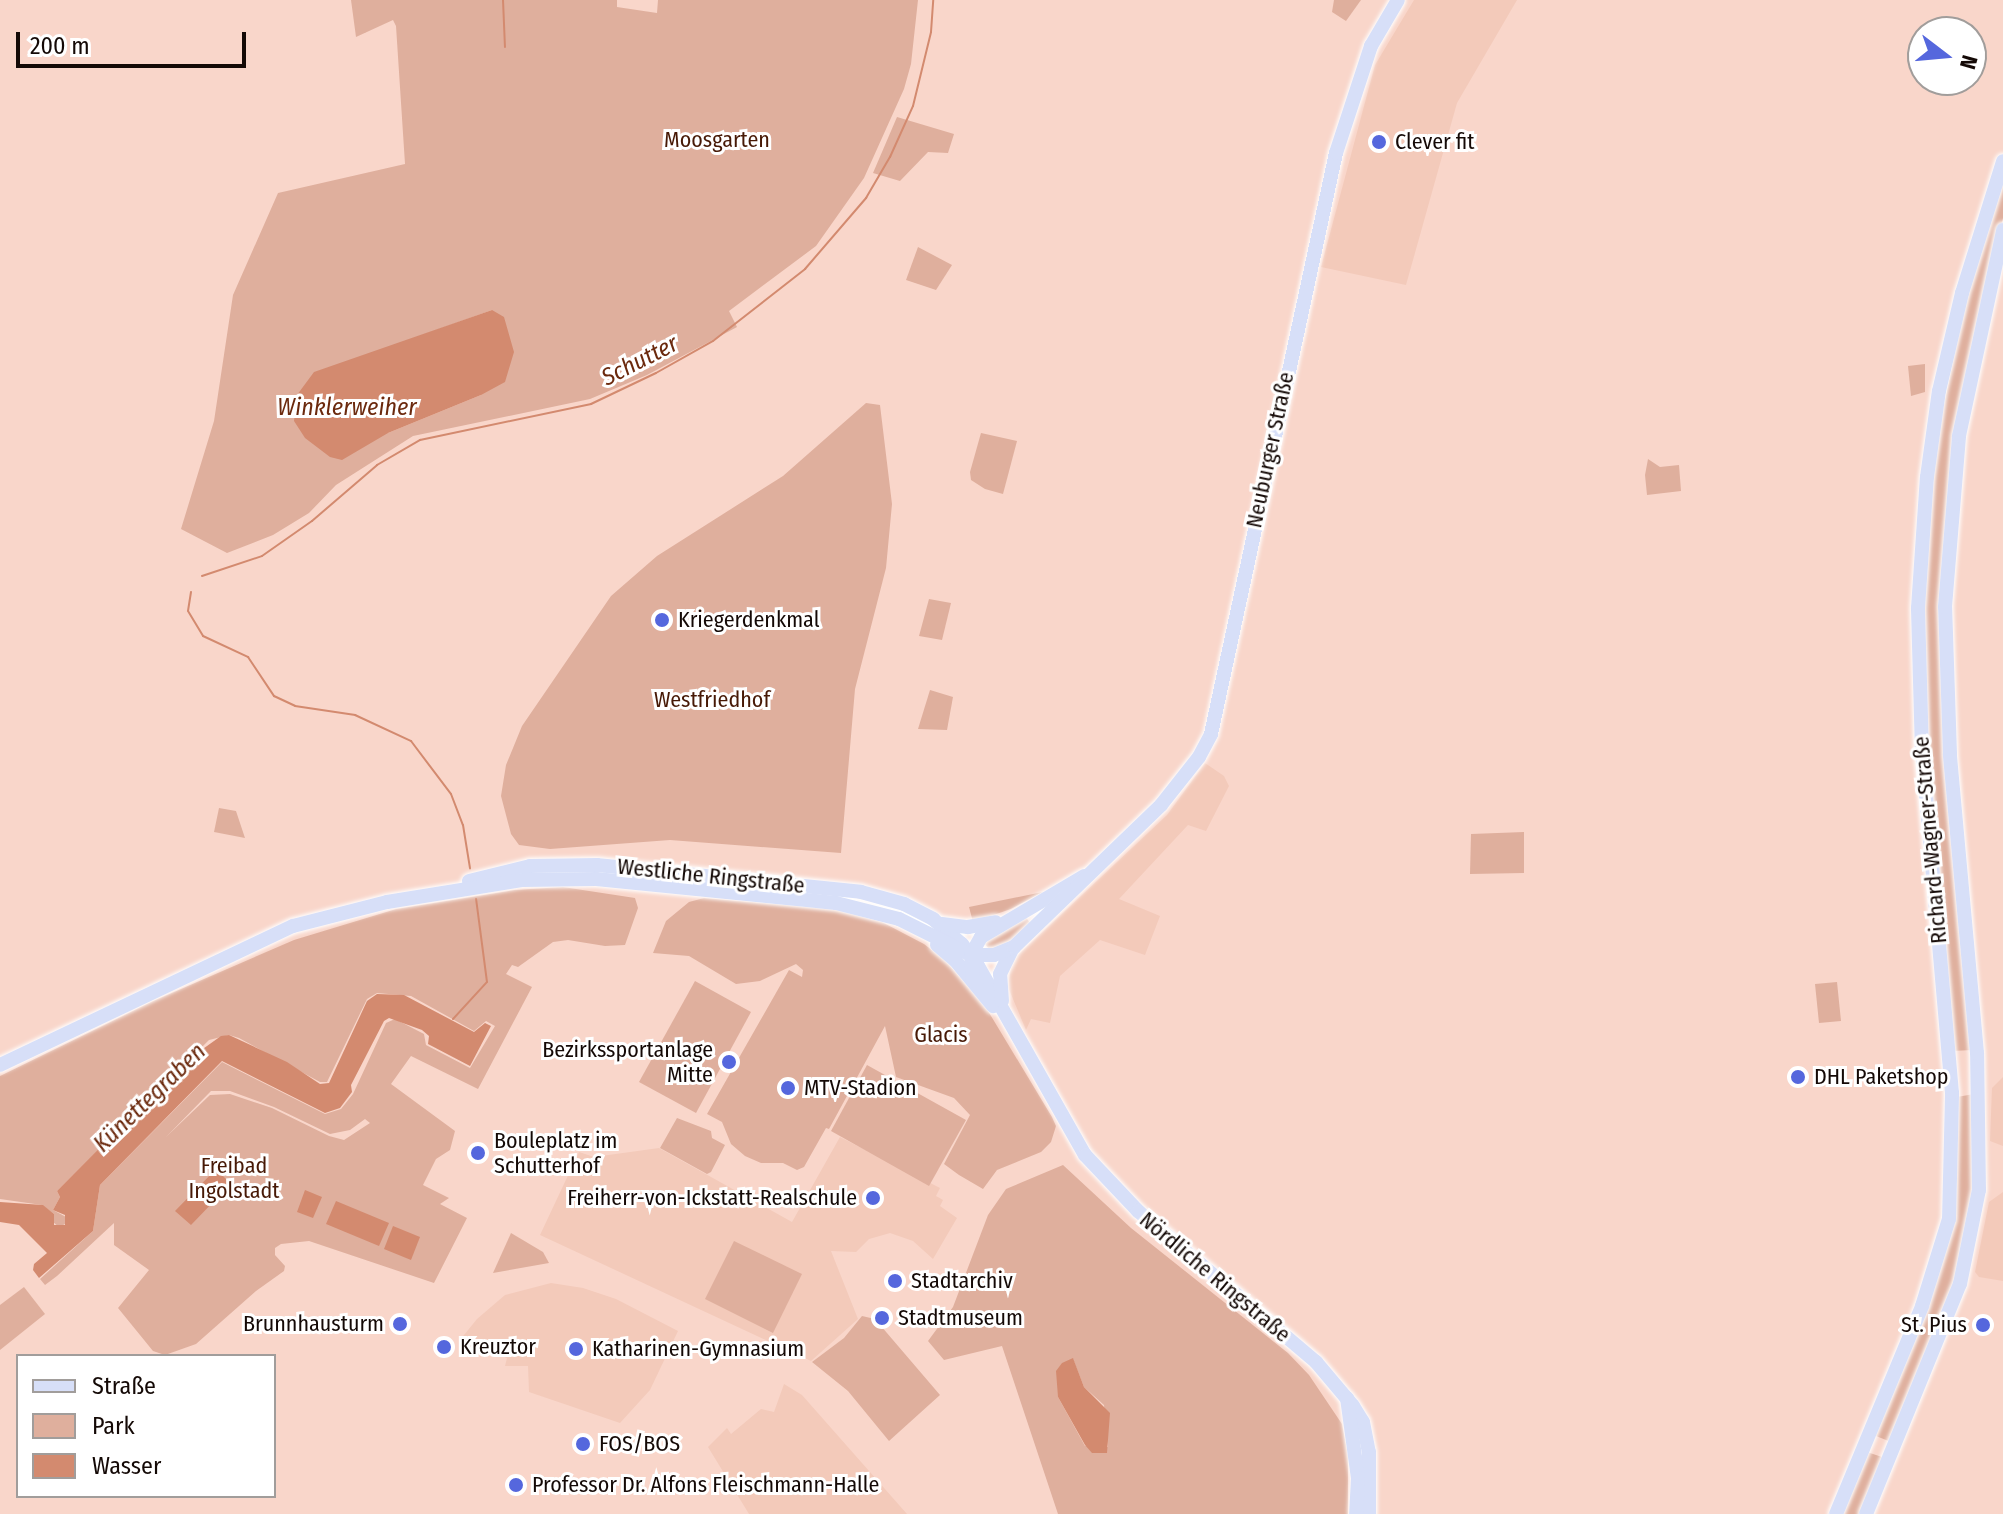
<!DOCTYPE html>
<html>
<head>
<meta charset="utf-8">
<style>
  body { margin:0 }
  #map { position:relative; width:2003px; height:1514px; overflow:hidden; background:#f9d6ca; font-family:"Fira Sans Condensed",sans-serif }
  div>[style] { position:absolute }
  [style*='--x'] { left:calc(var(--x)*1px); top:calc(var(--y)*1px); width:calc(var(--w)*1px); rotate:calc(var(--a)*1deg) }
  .built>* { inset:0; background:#f3caba }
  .green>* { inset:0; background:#dfaf9d }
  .water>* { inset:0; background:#d38a6f }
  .stream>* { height:2px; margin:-1px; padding:0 1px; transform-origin:1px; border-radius:1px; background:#d38a6f }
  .roads { filter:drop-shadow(0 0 2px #fff) drop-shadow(0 0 2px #fff) }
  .major>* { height:14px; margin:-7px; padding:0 7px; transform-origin:7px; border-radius:7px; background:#d7dff8 }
  .dots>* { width:22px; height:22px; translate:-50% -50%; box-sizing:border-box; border:4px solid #fff; border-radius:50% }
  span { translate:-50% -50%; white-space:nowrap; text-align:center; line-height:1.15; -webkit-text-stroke:6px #fff; paint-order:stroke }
  .park-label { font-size:22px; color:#471906 }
  .poi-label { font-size:22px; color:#140906 }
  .left { translate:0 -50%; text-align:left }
  .right { translate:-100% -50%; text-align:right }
  .street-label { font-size:22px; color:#140906 }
  .water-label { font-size:24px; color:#6b290d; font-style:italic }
  .legend { position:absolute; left:16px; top:1354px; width:260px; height:144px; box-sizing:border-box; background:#fff; border:2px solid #a19d9b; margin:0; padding:10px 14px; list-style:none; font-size:24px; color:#140906 }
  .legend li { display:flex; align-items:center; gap:16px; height:40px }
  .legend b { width:40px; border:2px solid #a19d9b }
  .north { position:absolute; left:1907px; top:16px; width:80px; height:80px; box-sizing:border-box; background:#fff; border:2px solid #a19d9b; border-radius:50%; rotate:106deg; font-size:22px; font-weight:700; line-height:32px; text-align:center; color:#140906 }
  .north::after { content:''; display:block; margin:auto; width:28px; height:36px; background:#5567dd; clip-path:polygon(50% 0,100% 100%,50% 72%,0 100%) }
  .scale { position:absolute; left:16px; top:32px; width:230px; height:36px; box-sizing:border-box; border:4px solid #140906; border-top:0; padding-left:10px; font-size:24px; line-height:28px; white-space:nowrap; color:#140906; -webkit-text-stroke:6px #fff; paint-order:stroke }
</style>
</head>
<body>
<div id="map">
  <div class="built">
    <i style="clip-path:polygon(1414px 0,1517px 0,1457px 103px,1406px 285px,1321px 267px,1375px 65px)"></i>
    <i style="clip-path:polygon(1205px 763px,1224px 776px,1229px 786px,1206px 831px,1188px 825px,1119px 899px,1160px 916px,1145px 955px,1100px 940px,1060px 976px,1050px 1023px,1031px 1019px,1026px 1030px,1008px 987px,1011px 968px,1018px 955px,1167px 815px)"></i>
    <i style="clip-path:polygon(2003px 1077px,2003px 1146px,1990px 1141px,1992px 1088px)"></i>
    <i style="clip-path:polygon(840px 1137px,940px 1188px,936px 1196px,943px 1200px,940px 1206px,957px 1218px,933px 1259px,913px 1241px,890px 1233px,869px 1239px,856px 1252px,831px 1251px,858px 1319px,811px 1361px,540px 1235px,579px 1152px,594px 1157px,659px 1148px,792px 1222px)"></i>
    <i style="clip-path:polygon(2003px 1192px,2003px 1281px,1979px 1277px,1975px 1272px,1989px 1202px)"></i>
    <i style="clip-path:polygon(551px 1283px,583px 1288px,616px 1299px,678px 1331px,650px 1390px,620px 1423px,529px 1392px,528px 1366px,505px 1366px,507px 1358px,460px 1340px,477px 1319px,505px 1295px)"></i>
    <i style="clip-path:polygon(784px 1384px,802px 1395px,907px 1514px,749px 1514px,708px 1447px,727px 1428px,731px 1434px,761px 1409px,774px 1412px)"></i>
  </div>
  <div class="green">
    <i style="clip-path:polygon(evenodd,351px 0,617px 0,617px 7px,657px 13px,658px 0,918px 0,911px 64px,904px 89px,864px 178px,816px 246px,729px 311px,737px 327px,647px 375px,590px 399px,413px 436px,336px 485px,309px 513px,273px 535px,227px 553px,181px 529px,214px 421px,233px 295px,278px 193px,405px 164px,396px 26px,393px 20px,356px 37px,351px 0,492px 310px,481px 395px,388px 433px,361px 357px,492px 310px)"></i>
    <i style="clip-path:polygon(1334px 0,1361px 0,1346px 21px,1332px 12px)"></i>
    <i style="clip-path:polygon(897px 117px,954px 134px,948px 153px,928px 152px,900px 181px,873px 173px)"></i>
    <i style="clip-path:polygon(2003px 179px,2003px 218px,1972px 352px,1939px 609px,1972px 1050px,1952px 1051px,1920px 641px,1937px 438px,1967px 295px)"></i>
    <i style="clip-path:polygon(918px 247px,952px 265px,936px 290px,906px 280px)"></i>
    <i style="clip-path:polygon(1925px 364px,1925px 392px,1911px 396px,1908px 366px)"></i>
    <i style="clip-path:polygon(866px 403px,880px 405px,892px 504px,886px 568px,855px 689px,841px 853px,670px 840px,550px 849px,519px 845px,511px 834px,501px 796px,506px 765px,522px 726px,611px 596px,657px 556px,783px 476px)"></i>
    <i style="clip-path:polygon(981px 433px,1017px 441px,1003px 494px,985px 489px,971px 480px,970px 472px)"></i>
    <i style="clip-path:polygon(1648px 459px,1660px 467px,1679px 465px,1681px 491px,1647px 495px,1645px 475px)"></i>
    <i style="clip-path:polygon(929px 599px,951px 603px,942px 640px,919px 636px)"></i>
    <i style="clip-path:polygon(930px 690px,953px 697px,947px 730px,918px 729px)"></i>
    <i style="clip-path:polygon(219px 808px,236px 811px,245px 838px,214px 832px)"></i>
    <i style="clip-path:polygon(1524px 832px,1524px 873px,1470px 874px,1471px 834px)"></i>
    <i style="clip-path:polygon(evenodd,563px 887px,635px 898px,638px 908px,625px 945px,605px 946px,568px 940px,553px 942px,518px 967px,512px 965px,506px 974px,532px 987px,478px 1089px,411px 1056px,391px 1084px,455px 1131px,450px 1150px,436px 1159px,423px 1185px,449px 1198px,440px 1204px,467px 1218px,434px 1283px,309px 1241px,281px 1244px,275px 1248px,275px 1255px,285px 1266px,284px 1271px,256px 1291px,196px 1344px,165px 1355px,153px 1351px,118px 1308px,149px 1270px,114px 1245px,114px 1223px,57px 1276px,45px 1285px,40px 1279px,93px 1231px,100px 1185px,222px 1062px,325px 1114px,341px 1109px,353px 1094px,386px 1023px,395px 1019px,424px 1034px,426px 1045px,470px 1068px,495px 1026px,486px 1021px,474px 1031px,411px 996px,377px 993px,367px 999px,327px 1082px,320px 1082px,239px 1038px,229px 1035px,209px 1040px,57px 1191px,60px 1197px,53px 1210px,66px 1217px,65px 1224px,59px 1227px,53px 1222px,54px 1214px,42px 1205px,0 1199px,0 1076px,153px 1001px,294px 940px,396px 909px,514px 890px,563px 887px,211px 1091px,230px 1091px,274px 1107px,330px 1134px,350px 1130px,365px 1119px,370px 1123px,344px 1140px,329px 1136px,272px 1108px,230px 1094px,210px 1095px,166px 1137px,211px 1091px)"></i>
    <i style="clip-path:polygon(1043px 892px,1011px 909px,973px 922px,969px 907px)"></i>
    <i style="clip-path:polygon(704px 898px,835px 909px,882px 922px,924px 944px,945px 960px,985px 1006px,1052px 1117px,1056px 1126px,1051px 1142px,1041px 1152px,997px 1170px,983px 1189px,959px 1175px,944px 1164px,970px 1115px,954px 1098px,896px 1077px,885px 1026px,829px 1129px,826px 1128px,804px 1167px,797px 1170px,783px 1163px,761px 1163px,745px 1156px,731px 1144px,722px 1122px,707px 1114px,789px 970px,802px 977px,803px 970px,796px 964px,760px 981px,736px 984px,689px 956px,653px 953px,666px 921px,689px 902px)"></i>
    <i style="clip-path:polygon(1025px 916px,1033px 927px,1012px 944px,990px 950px,982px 941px)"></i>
    <i style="clip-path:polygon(695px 981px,751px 1012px,696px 1113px,639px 1082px)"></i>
    <i style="clip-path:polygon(1837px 982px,1841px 1021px,1819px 1023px,1815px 984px)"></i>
    <i style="clip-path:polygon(867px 1065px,966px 1120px,929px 1186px,831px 1131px)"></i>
    <i style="clip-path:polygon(1974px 1094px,1975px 1181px,1953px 1291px,1891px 1442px,1871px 1434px,1951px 1227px,1957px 1188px,1957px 1097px)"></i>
    <i style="clip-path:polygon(677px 1118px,711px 1131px,712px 1138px,725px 1145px,711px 1172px,707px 1174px,660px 1148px)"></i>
    <i style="clip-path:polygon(evenodd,1063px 1165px,1131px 1228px,1288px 1353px,1309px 1375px,1342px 1424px,1348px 1455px,1348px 1514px,1058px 1514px,1002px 1346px,944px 1360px,928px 1341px,953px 1307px,988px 1215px,1006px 1189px,1063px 1165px,1073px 1359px,1084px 1387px,1104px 1405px,1108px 1447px,1085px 1446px,1058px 1397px,1073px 1359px)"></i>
    <i style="clip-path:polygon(511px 1233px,543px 1252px,549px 1263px,493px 1273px)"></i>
    <i style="clip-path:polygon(734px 1241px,802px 1274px,773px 1333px,705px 1299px)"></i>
    <i style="clip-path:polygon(24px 1287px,45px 1314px,0 1350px,0 1305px)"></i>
    <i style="clip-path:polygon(862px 1316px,875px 1319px,940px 1395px,889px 1441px,848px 1391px,812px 1362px,844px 1338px)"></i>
    <i style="clip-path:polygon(1867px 1452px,1885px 1458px,1861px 1514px,1843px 1514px)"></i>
  </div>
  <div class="water">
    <i style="clip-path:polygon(492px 310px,504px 317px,514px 352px,505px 382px,481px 395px,388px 433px,342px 460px,330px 457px,305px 438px,294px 421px,297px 395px,314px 372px)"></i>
    <i style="clip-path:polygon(377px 994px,404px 995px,474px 1032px,485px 1023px,491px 1026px,470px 1066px,428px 1044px,429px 1036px,422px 1030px,389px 1018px,384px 1021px,351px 1085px,352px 1092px,340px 1108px,325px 1113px,222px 1061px,100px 1185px,93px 1231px,39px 1278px,33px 1270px,34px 1264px,47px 1253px,19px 1225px,0 1222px,0 1202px,43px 1205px,54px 1214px,54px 1225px,65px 1225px,65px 1215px,53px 1210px,60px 1197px,57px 1191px,186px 1061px,221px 1036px,229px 1035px,287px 1062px,320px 1084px,329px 1083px,367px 1001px)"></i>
    <i style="clip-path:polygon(216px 1169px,230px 1183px,224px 1191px,217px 1188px,218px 1197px,191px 1225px,175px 1211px)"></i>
    <i style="clip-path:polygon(305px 1190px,322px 1197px,313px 1218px,297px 1212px)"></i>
    <i style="clip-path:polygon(336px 1201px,389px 1223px,379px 1246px,326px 1224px)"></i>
    <i style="clip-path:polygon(393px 1226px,420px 1237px,411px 1260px,384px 1249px)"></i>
    <i style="clip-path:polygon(1073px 1358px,1084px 1387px,1110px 1413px,1107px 1453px,1092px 1453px,1085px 1445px,1058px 1397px,1056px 1371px,1062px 1363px)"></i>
  </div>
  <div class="stream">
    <i style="--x:503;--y:0;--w:47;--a:87.6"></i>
    <i style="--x:202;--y:576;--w:63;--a:-18.4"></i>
    <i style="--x:262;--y:556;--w:61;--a:-35"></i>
    <i style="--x:312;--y:521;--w:86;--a:-40.7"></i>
    <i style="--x:377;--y:465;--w:50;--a:-30.2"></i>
    <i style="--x:420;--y:440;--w:175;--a:-11.9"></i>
    <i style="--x:591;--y:404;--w:72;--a:-25.5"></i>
    <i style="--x:656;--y:373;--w:65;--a:-29.3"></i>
    <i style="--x:713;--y:341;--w:117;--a:-38"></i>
    <i style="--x:805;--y:269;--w:94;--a:-49.3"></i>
    <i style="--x:866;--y:198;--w:48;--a:-59.7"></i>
    <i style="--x:890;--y:157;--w:56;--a:-65.7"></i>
    <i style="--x:913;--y:106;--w:76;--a:-76.3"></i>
    <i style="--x:931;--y:32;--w:32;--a:-86"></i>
    <i style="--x:191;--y:592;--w:19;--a:99"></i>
    <i style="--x:188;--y:611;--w:29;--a:59"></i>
    <i style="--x:203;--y:636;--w:50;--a:25"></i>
    <i style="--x:248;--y:657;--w:47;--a:56.3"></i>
    <i style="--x:274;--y:696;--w:23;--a:25"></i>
    <i style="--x:295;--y:706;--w:61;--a:8.5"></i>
    <i style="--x:355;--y:715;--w:62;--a:24.9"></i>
    <i style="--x:411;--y:741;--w:66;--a:53"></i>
    <i style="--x:451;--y:794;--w:33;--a:69"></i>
    <i style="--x:463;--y:825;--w:44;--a:80.8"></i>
    <i style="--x:453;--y:1019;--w:50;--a:-47.4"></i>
    <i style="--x:487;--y:982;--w:84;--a:-97.5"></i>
  </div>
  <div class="roads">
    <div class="major">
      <i style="--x:469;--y:881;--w:63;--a:-13.8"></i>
      <i style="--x:530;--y:866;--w:67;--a:-0.9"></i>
      <i style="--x:597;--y:865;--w:265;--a:5.8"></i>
      <i style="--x:861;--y:892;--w:45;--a:15.6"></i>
      <i style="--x:904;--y:904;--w:33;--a:27"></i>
      <i style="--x:933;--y:919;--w:38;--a:41"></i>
      <i style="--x:962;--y:944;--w:27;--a:54"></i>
      <i style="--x:978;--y:966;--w:217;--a:60.5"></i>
      <i style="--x:1085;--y:1155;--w:77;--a:46.6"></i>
      <i style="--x:1138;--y:1211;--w:233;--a:40.3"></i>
      <i style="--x:1316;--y:1362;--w:57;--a:49.9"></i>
      <i style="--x:1353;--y:1406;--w:19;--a:58"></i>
      <i style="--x:1363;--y:1422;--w:31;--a:79"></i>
      <i style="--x:1369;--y:1452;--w:62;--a:90"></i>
      <i style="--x:942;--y:924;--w:26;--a:7"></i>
      <i style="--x:968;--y:927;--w:28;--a:-10"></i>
      <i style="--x:937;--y:945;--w:23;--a:40"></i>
      <i style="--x:955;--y:960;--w:60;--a:50.4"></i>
      <i style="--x:973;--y:981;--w:26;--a:-94"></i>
      <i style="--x:971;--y:955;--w:21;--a:-61"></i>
      <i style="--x:981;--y:937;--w:120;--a:-30.6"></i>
      <i style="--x:1002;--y:1001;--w:27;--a:-94"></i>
      <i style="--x:1000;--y:974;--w:28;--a:-64"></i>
      <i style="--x:0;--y:1065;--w:324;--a:-25.4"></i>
      <i style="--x:293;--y:926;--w:97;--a:-14.3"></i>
      <i style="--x:387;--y:902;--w:138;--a:-9.2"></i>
      <i style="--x:523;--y:880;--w:73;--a:-0.8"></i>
      <i style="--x:596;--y:879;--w:241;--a:5.7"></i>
      <i style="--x:836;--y:903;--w:65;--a:14.3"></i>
      <i style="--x:899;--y:919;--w:80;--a:26.6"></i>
      <i style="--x:971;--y:955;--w:23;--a:0"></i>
      <i style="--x:994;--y:955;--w:22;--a:-22"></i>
      <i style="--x:1014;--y:947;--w:204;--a:-44"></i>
      <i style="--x:1161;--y:805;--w:61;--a:-51.6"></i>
      <i style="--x:1199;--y:757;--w:26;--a:-62"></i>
      <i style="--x:1211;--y:734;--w:594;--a:-77.86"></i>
      <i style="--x:1336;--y:153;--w:113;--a:-71.9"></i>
      <i style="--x:1371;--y:46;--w:53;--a:-59.6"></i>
      <i style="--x:1347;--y:1398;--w:81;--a:82.2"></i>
      <i style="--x:1358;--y:1478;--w:36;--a:93"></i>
      <i style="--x:1836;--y:1514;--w:225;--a:-67.5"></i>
      <i style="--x:1922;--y:1306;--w:91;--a:-72.8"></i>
      <i style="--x:1949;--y:1219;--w:126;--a:-88.6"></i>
      <i style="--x:1952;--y:1093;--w:341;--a:-95"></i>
      <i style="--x:1922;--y:753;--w:145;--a:-91.6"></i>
      <i style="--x:1918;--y:608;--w:131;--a:-86.1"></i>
      <i style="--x:1927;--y:477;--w:87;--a:-82.1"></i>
      <i style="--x:1939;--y:391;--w:101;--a:-76.8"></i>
      <i style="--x:1962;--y:293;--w:138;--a:-72.7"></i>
      <i style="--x:1866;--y:1514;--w:248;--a:-67.8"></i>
      <i style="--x:1960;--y:1284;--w:96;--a:-78.6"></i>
      <i style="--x:1979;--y:1190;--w:137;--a:-90.8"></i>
      <i style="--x:1977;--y:1053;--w:300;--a:-95.2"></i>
      <i style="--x:1950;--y:754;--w:147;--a:-91.9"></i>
      <i style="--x:1945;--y:607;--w:172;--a:-85.3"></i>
      <i style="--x:1959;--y:436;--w:211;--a:-77.9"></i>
    </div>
  </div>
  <div class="dots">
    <i style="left:1379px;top:142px;background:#5567dd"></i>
    <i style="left:662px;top:620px;background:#5567dd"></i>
    <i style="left:729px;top:1062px;background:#5567dd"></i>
    <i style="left:1798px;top:1077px;background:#5567dd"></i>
    <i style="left:788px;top:1088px;background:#5567dd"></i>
    <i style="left:478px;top:1153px;background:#5567dd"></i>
    <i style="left:873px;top:1198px;background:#5567dd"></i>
    <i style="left:895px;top:1281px;background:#5567dd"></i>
    <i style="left:882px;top:1318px;background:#5567dd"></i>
    <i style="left:400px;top:1324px;background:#5567dd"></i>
    <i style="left:1983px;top:1325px;background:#5567dd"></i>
    <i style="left:444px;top:1347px;background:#5567dd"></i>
    <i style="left:576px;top:1349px;background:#5567dd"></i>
    <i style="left:583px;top:1444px;background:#5567dd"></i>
    <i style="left:516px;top:1485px;background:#5567dd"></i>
  </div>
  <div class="park-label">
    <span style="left:717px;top:140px">Moosgarten</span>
    <span style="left:712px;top:700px">Westfriedhof</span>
    <span style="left:941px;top:1035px">Glacis</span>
    <span style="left:234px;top:1178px">Freibad<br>Ingolstadt</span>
  </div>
  <div class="poi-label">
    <span class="left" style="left:1395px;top:142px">Clever fit</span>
    <span class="left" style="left:678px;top:620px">Kriegerdenkmal</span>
    <span class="right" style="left:713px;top:1062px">Bezirkssportanlage<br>Mitte</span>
    <span class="left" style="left:1814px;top:1077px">DHL Paketshop</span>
    <span class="left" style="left:804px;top:1088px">MTV-Stadion</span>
    <span class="left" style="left:494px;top:1153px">Bouleplatz im<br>Schutterhof</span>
    <span class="right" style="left:857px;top:1198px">Freiherr-von-Ickstatt-Realschule</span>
    <span class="left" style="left:911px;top:1281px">Stadtarchiv</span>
    <span class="left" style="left:898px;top:1318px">Stadtmuseum</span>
    <span class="right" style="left:384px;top:1324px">Brunnhausturm</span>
    <span class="right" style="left:1967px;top:1325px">St. Pius</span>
    <span class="left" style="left:460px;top:1347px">Kreuztor</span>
    <span class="left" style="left:592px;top:1349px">Katharinen-Gymnasium</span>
    <span class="left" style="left:599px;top:1444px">FOS/BOS</span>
    <span class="left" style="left:532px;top:1485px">Professor Dr. Alfons Fleischmann-Halle</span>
  </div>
  <div class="street-label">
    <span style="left:1270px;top:450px;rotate:-78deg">Neuburger Straße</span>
    <span style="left:1930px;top:840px;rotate:-95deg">Richard-Wagner-Straße</span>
    <span style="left:711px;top:876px;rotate:6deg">Westliche Ringstraße</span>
    <span style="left:1215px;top:1277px;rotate:40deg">Nördliche Ringstraße</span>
  </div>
  <div class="water-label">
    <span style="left:640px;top:361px;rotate:-27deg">Schutter</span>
    <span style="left:347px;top:408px">Winklerweiher</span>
    <span style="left:150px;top:1098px;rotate:-44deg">Künettegraben</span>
  </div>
  <ul class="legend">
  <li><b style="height:10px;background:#d7dff8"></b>Straße</li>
  <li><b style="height:22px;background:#dfaf9d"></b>Park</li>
  <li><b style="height:22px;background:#d38a6f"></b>Wasser</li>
  </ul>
  <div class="north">N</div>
  <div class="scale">200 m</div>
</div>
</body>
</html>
